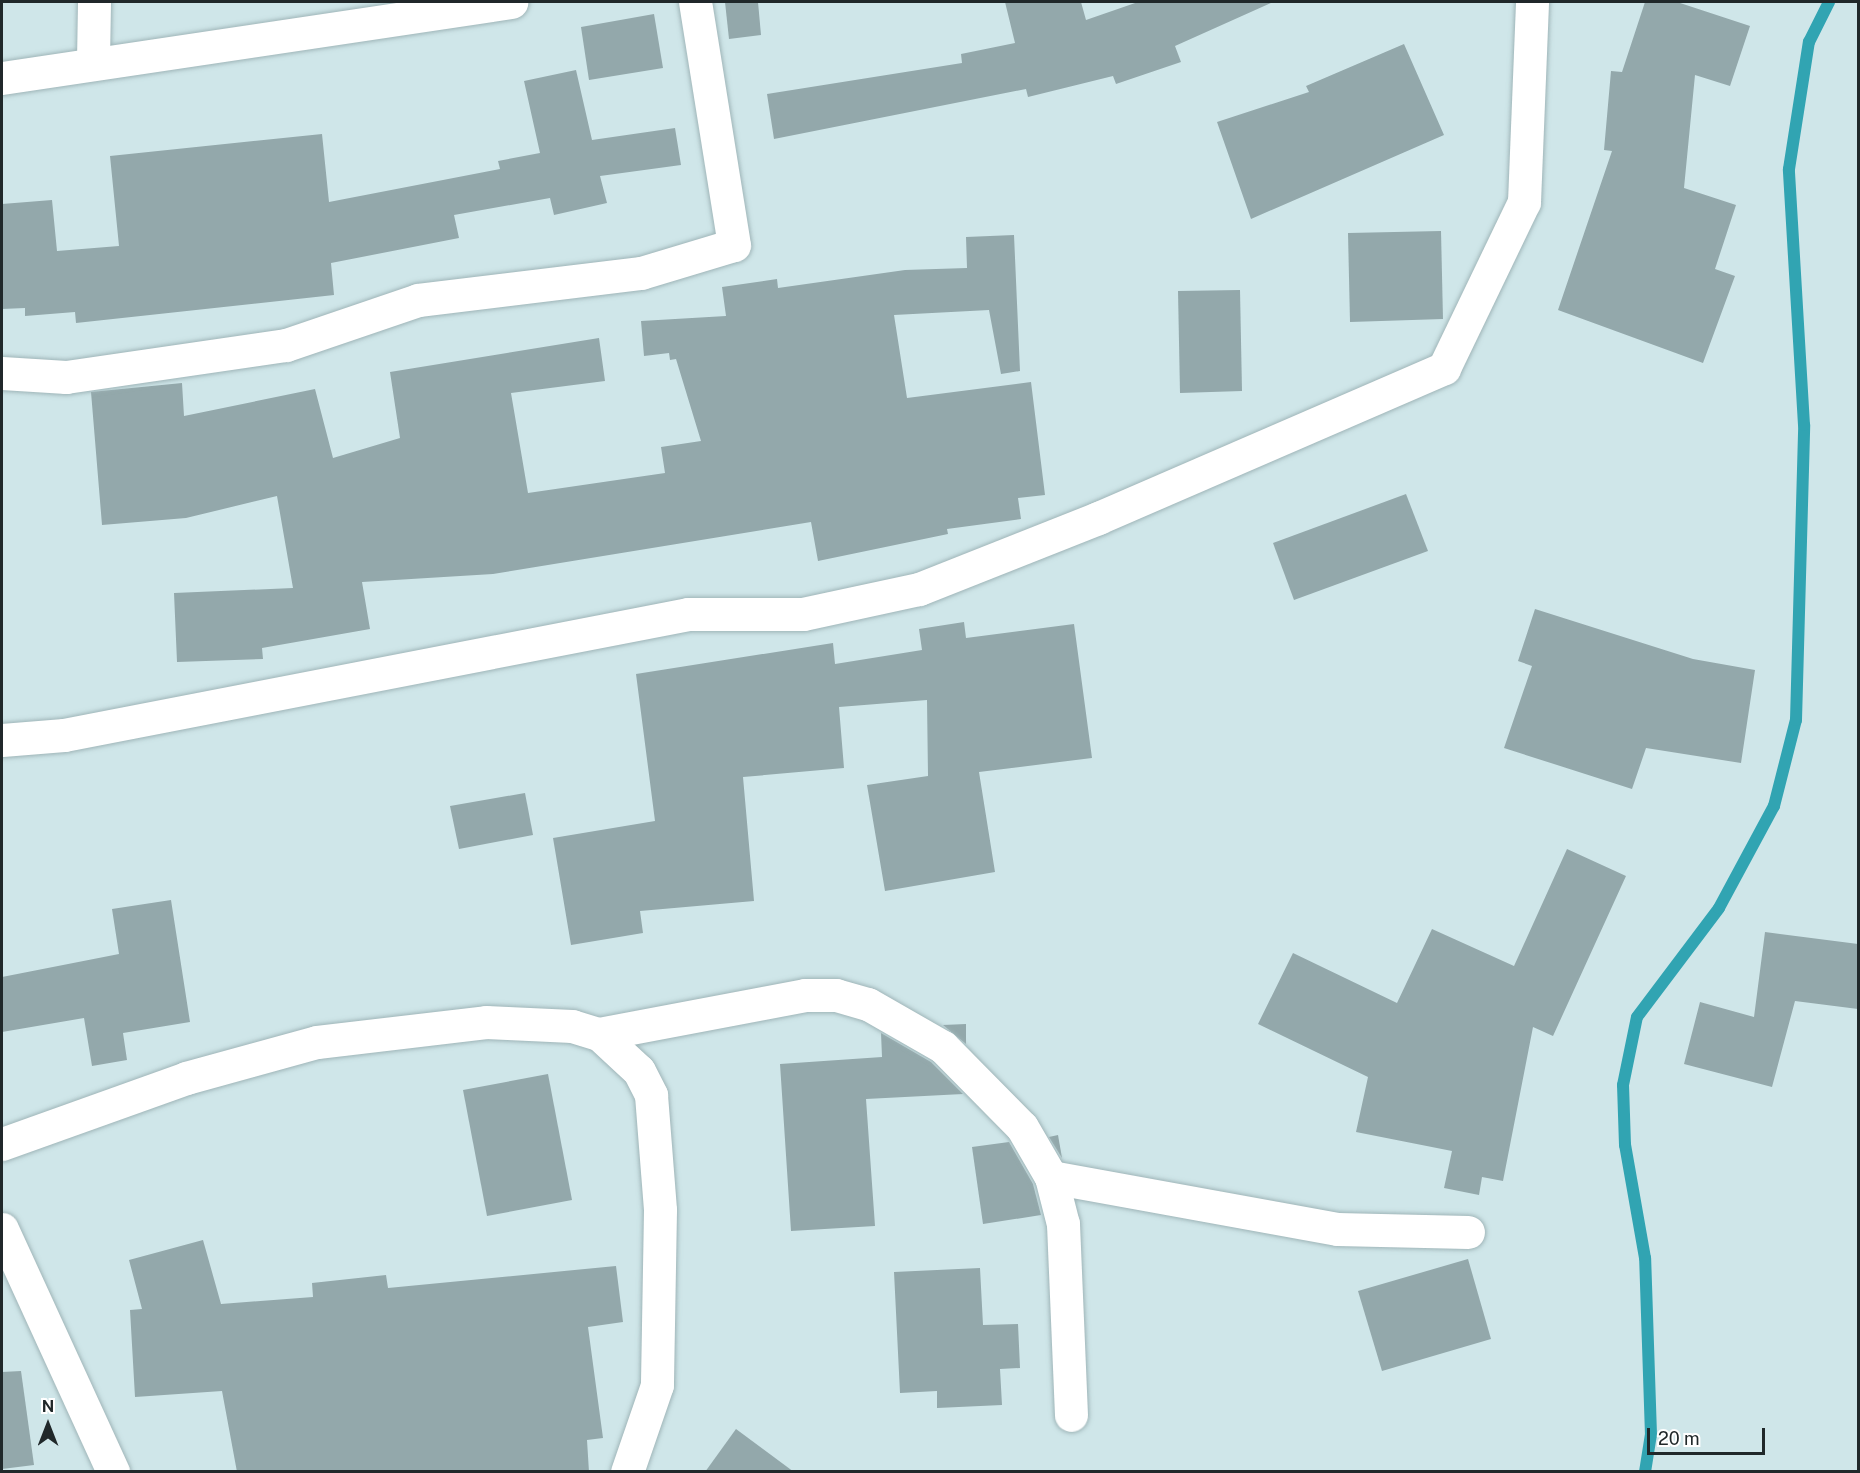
<!DOCTYPE html>
<html>
<head>
<meta charset="utf-8">
<style>
  body { margin:0 }
  #map { position:relative; width:1860px; height:1473px; overflow:hidden; background:#cfe6e9; font-family:"Public Sans",sans-serif }
  div>[style] { position:absolute }
  [style*='--x'] { left:calc(var(--x)*1px); top:calc(var(--y)*1px); width:calc(var(--w)*1px); rotate:calc(var(--a)*1deg) }
  .stream>* { height:12px; margin:-6px; padding:0 6px; transform-origin:6px; border-radius:6px; background:#31a4b2 }
  .building>* { inset:0; background:#93a8ab }
  .roads { filter:drop-shadow(0 0 2px #9fb5b8) drop-shadow(0 0 2px #9fb5b8) }
  .minor>* { height:33px; margin:-16.5px; padding:0 16.5px; transform-origin:16.5px; border-radius:16.5px; background:#fff }
  span { translate:-50% -50%; white-space:nowrap; text-align:center; line-height:1.15; -webkit-text-stroke:6px #fff; paint-order:stroke }
  .frame { position:absolute; inset:0; border:3px solid #20282a; pointer-events:none }
  .north { position:absolute; left:18px; top:1395px; width:60px; height:60px; -webkit-text-stroke:4px #fff; paint-order:stroke; rotate:0deg; font-size:16px; font-weight:700; line-height:24px; text-align:center; color:#20282a }
  .north::after { content:''; display:block; margin:auto; width:21px; height:27px; background:#20282a; clip-path:polygon(50% 0,100% 100%,50% 72%,0 100%) }
  .scale { position:absolute; left:1647px; top:1428px; width:118px; height:27px; box-sizing:border-box; border:3px solid #20282a; border-top:0; padding-left:8px; font-size:18px; line-height:21px; white-space:nowrap; color:#20282a; -webkit-text-stroke:4px #fff; paint-order:stroke }
</style>
</head>
<body>
<div id="map">
  <div class="stream">
    <i style="--x:1645;--y:1472;--w:37;--a:-81"></i>
    <i style="--x:1651;--y:1435;--w:177;--a:-91.9"></i>
    <i style="--x:1645;--y:1258;--w:115;--a:-100"></i>
    <i style="--x:1625;--y:1145;--w:60;--a:-91.9"></i>
    <i style="--x:1623;--y:1085;--w:69;--a:-78.4"></i>
    <i style="--x:1637;--y:1017;--w:136;--a:-53"></i>
    <i style="--x:1719;--y:908;--w:116;--a:-61.7"></i>
    <i style="--x:1774;--y:806;--w:89;--a:-75.7"></i>
    <i style="--x:1796;--y:720;--w:295;--a:-88.4"></i>
    <i style="--x:1804;--y:425;--w:256;--a:-93.4"></i>
    <i style="--x:1789;--y:169;--w:129;--a:-81.1"></i>
    <i style="--x:1809;--y:42;--w:45;--a:-63.4"></i>
  </div>
  <div class="building">
    <i style="clip-path:polygon(725px 2px,758px 2px,761px 35px,729px 39px)"></i>
    <i style="clip-path:polygon(1005px 2px,1081px 2px,1086px 20px,1138px 2px,1273px 2px,1175px 46px,1181px 62px,1116px 84px,1113px 76px,1028px 97px,1026px 89px,774px 139px,767px 94px,962px 63px,961px 54px,1015px 43px)"></i>
    <i style="clip-path:polygon(1645px 2px,1677px 2px,1750px 26px,1730px 86px,1695px 75px,1684px 188px,1736px 205px,1715px 269px,1735px 276px,1703px 363px,1558px 310px,1612px 151px,1604px 150px,1611px 71px,1622px 72px)"></i>
    <i style="clip-path:polygon(654px 14px,663px 68px,589px 80px,581px 27px)"></i>
    <i style="clip-path:polygon(1404px 44px,1444px 135px,1251px 219px,1217px 122px,1309px 92px,1306px 86px)"></i>
    <i style="clip-path:polygon(576px 70px,592px 140px,675px 128px,681px 165px,600px 176px,607px 203px,554px 215px,550px 198px,454px 215px,459px 238px,331px 263px,334px 295px,76px 323px,75px 312px,25px 316px,25px 308px,2px 309px,2px 204px,52px 200px,57px 251px,119px 246px,110px 156px,322px 134px,329px 202px,500px 169px,498px 161px,540px 153px,524px 81px)"></i>
    <i style="clip-path:polygon(1441px 231px,1443px 319px,1350px 322px,1348px 233px)"></i>
    <i style="clip-path:polygon(1014px 235px,1020px 371px,1001px 374px,989px 310px,894px 315px,907px 398px,1031px 382px,1045px 495px,1018px 498px,1021px 519px,947px 529px,948px 534px,818px 561px,811px 522px,493px 574px,362px 582px,370px 629px,262px 648px,263px 659px,177px 662px,174px 593px,293px 588px,277px 496px,186px 518px,102px 525px,91px 392px,182px 383px,184px 416px,315px 389px,333px 458px,400px 438px,390px 372px,599px 338px,605px 381px,511px 393px,528px 493px,665px 473px,661px 447px,701px 441px,676px 359px,670px 360px,669px 353px,644px 356px,641px 321px,726px 316px,722px 287px,777px 279px,778px 288px,905px 270px,967px 268px,966px 237px)"></i>
    <i style="clip-path:polygon(1240px 290px,1242px 391px,1180px 393px,1178px 291px)"></i>
    <i style="clip-path:polygon(1406px 494px,1428px 551px,1294px 600px,1273px 543px)"></i>
    <i style="clip-path:polygon(1535px 609px,1693px 659px,1755px 670px,1741px 763px,1646px 748px,1632px 789px,1504px 748px,1532px 666px,1518px 661px)"></i>
    <i style="clip-path:polygon(964px 622px,966px 638px,1074px 624px,1092px 758px,979px 772px,995px 872px,885px 891px,867px 785px,928px 776px,927px 700px,839px 707px,844px 768px,743px 777px,754px 901px,640px 911px,643px 933px,571px 945px,553px 838px,655px 821px,636px 674px,833px 643px,835px 664px,922px 650px,919px 629px)"></i>
    <i style="clip-path:polygon(525px 793px,533px 835px,459px 849px,450px 806px)"></i>
    <i style="clip-path:polygon(1567px 849px,1626px 876px,1553px 1036px,1533px 1027px,1503px 1181px,1482px 1177px,1479px 1195px,1444px 1188px,1452px 1151px,1356px 1132px,1368px 1077px,1258px 1024px,1293px 953px,1397px 1003px,1432px 929px,1514px 966px)"></i>
    <i style="clip-path:polygon(171px 900px,190px 1022px,123px 1033px,127px 1060px,92px 1066px,84px 1018px,2px 1032px,2px 977px,119px 954px,112px 909px)"></i>
    <i style="clip-path:polygon(1765px 932px,1858px 944px,1858px 1009px,1795px 1001px,1772px 1087px,1684px 1064px,1700px 1002px,1754px 1017px)"></i>
    <i style="clip-path:polygon(966px 1024px,966px 1044px,943px 1025px)"></i>
    <i style="clip-path:polygon(881px 1033px,931px 1062px,963px 1094px,866px 1099px,875px 1226px,791px 1231px,780px 1064px,882px 1057px)"></i>
    <i style="clip-path:polygon(548px 1074px,572px 1200px,487px 1216px,463px 1090px)"></i>
    <i style="clip-path:polygon(1058px 1135px,1062px 1158px,1049px 1137px)"></i>
    <i style="clip-path:polygon(1009px 1142px,1033px 1184px,1041px 1215px,983px 1224px,972px 1147px)"></i>
    <i style="clip-path:polygon(203px 1240px,221px 1304px,313px 1297px,312px 1283px,386px 1275px,388px 1288px,616px 1266px,623px 1322px,588px 1327px,603px 1438px,587px 1440px,589px 1472px,237px 1472px,222px 1391px,135px 1397px,130px 1310px,142px 1309px,129px 1260px)"></i>
    <i style="clip-path:polygon(1468px 1259px,1491px 1339px,1382px 1371px,1358px 1291px)"></i>
    <i style="clip-path:polygon(980px 1268px,983px 1325px,1018px 1324px,1020px 1368px,1000px 1369px,1002px 1405px,937px 1408px,937px 1391px,900px 1393px,894px 1272px)"></i>
    <i style="clip-path:polygon(21px 1371px,34px 1465px,2px 1469px,2px 1372px)"></i>
    <i style="clip-path:polygon(736px 1429px,794px 1472px,705px 1472px)"></i>
  </div>
  <div class="roads">
    <div class="minor">
      <i style="--x:93;--y:60;--w:58;--a:-89"></i>
      <i style="--x:2;--y:78;--w:515;--a:-8.49"></i>
      <i style="--x:2;--y:373;--w:64;--a:3.6"></i>
      <i style="--x:66;--y:377;--w:222;--a:-8.3"></i>
      <i style="--x:286;--y:345;--w:139;--a:-18.8"></i>
      <i style="--x:418;--y:300;--w:225;--a:-6.9"></i>
      <i style="--x:641;--y:273;--w:97;--a:-16.8"></i>
      <i style="--x:734;--y:245;--w:246;--a:-99.1"></i>
      <i style="--x:2;--y:740;--w:62;--a:-4.6"></i>
      <i style="--x:64;--y:735;--w:636;--a:-10.97"></i>
      <i style="--x:688;--y:614;--w:115;--a:0"></i>
      <i style="--x:803;--y:614;--w:119;--a:-12.2"></i>
      <i style="--x:919;--y:589;--w:193;--a:-21.6"></i>
      <i style="--x:1098;--y:518;--w:377;--a:-23.4"></i>
      <i style="--x:1444;--y:368;--w:184;--a:-64.3"></i>
      <i style="--x:1524;--y:202;--w:200;--a:-87.7"></i>
      <i style="--x:599;--y:1034;--w:210;--a:-10.7"></i>
      <i style="--x:805;--y:995;--w:31;--a:0"></i>
      <i style="--x:836;--y:995;--w:33;--a:16"></i>
      <i style="--x:868;--y:1004;--w:86;--a:29.8"></i>
      <i style="--x:943;--y:1047;--w:112;--a:45.4"></i>
      <i style="--x:1022;--y:1127;--w:58;--a:59.9"></i>
      <i style="--x:1051;--y:1177;--w:49;--a:75.7"></i>
      <i style="--x:1063;--y:1224;--w:191;--a:87.6"></i>
      <i style="--x:2;--y:1144;--w:195;--a:-19.7"></i>
      <i style="--x:186;--y:1078;--w:136;--a:-15.4"></i>
      <i style="--x:317;--y:1042;--w:170;--a:-6.7"></i>
      <i style="--x:486;--y:1022;--w:86;--a:2.7"></i>
      <i style="--x:572;--y:1026;--w:28;--a:17"></i>
      <i style="--x:599;--y:1034;--w:54;--a:42.8"></i>
      <i style="--x:639;--y:1071;--w:27;--a:63"></i>
      <i style="--x:651;--y:1095;--w:115;--a:85.5"></i>
      <i style="--x:660;--y:1210;--w:175;--a:91"></i>
      <i style="--x:657;--y:1385;--w:92;--a:109"></i>
      <i style="--x:1051;--y:1177;--w:291;--a:10.3"></i>
      <i style="--x:1337;--y:1229;--w:131;--a:1.3"></i>
      <i style="--x:2;--y:1229;--w:267;--a:65.4"></i>
    </div>
  </div>
  <div class="frame"></div>
  <div class="north">N</div>
  <div class="scale">20 m</div>
</div>
</body>
</html>
